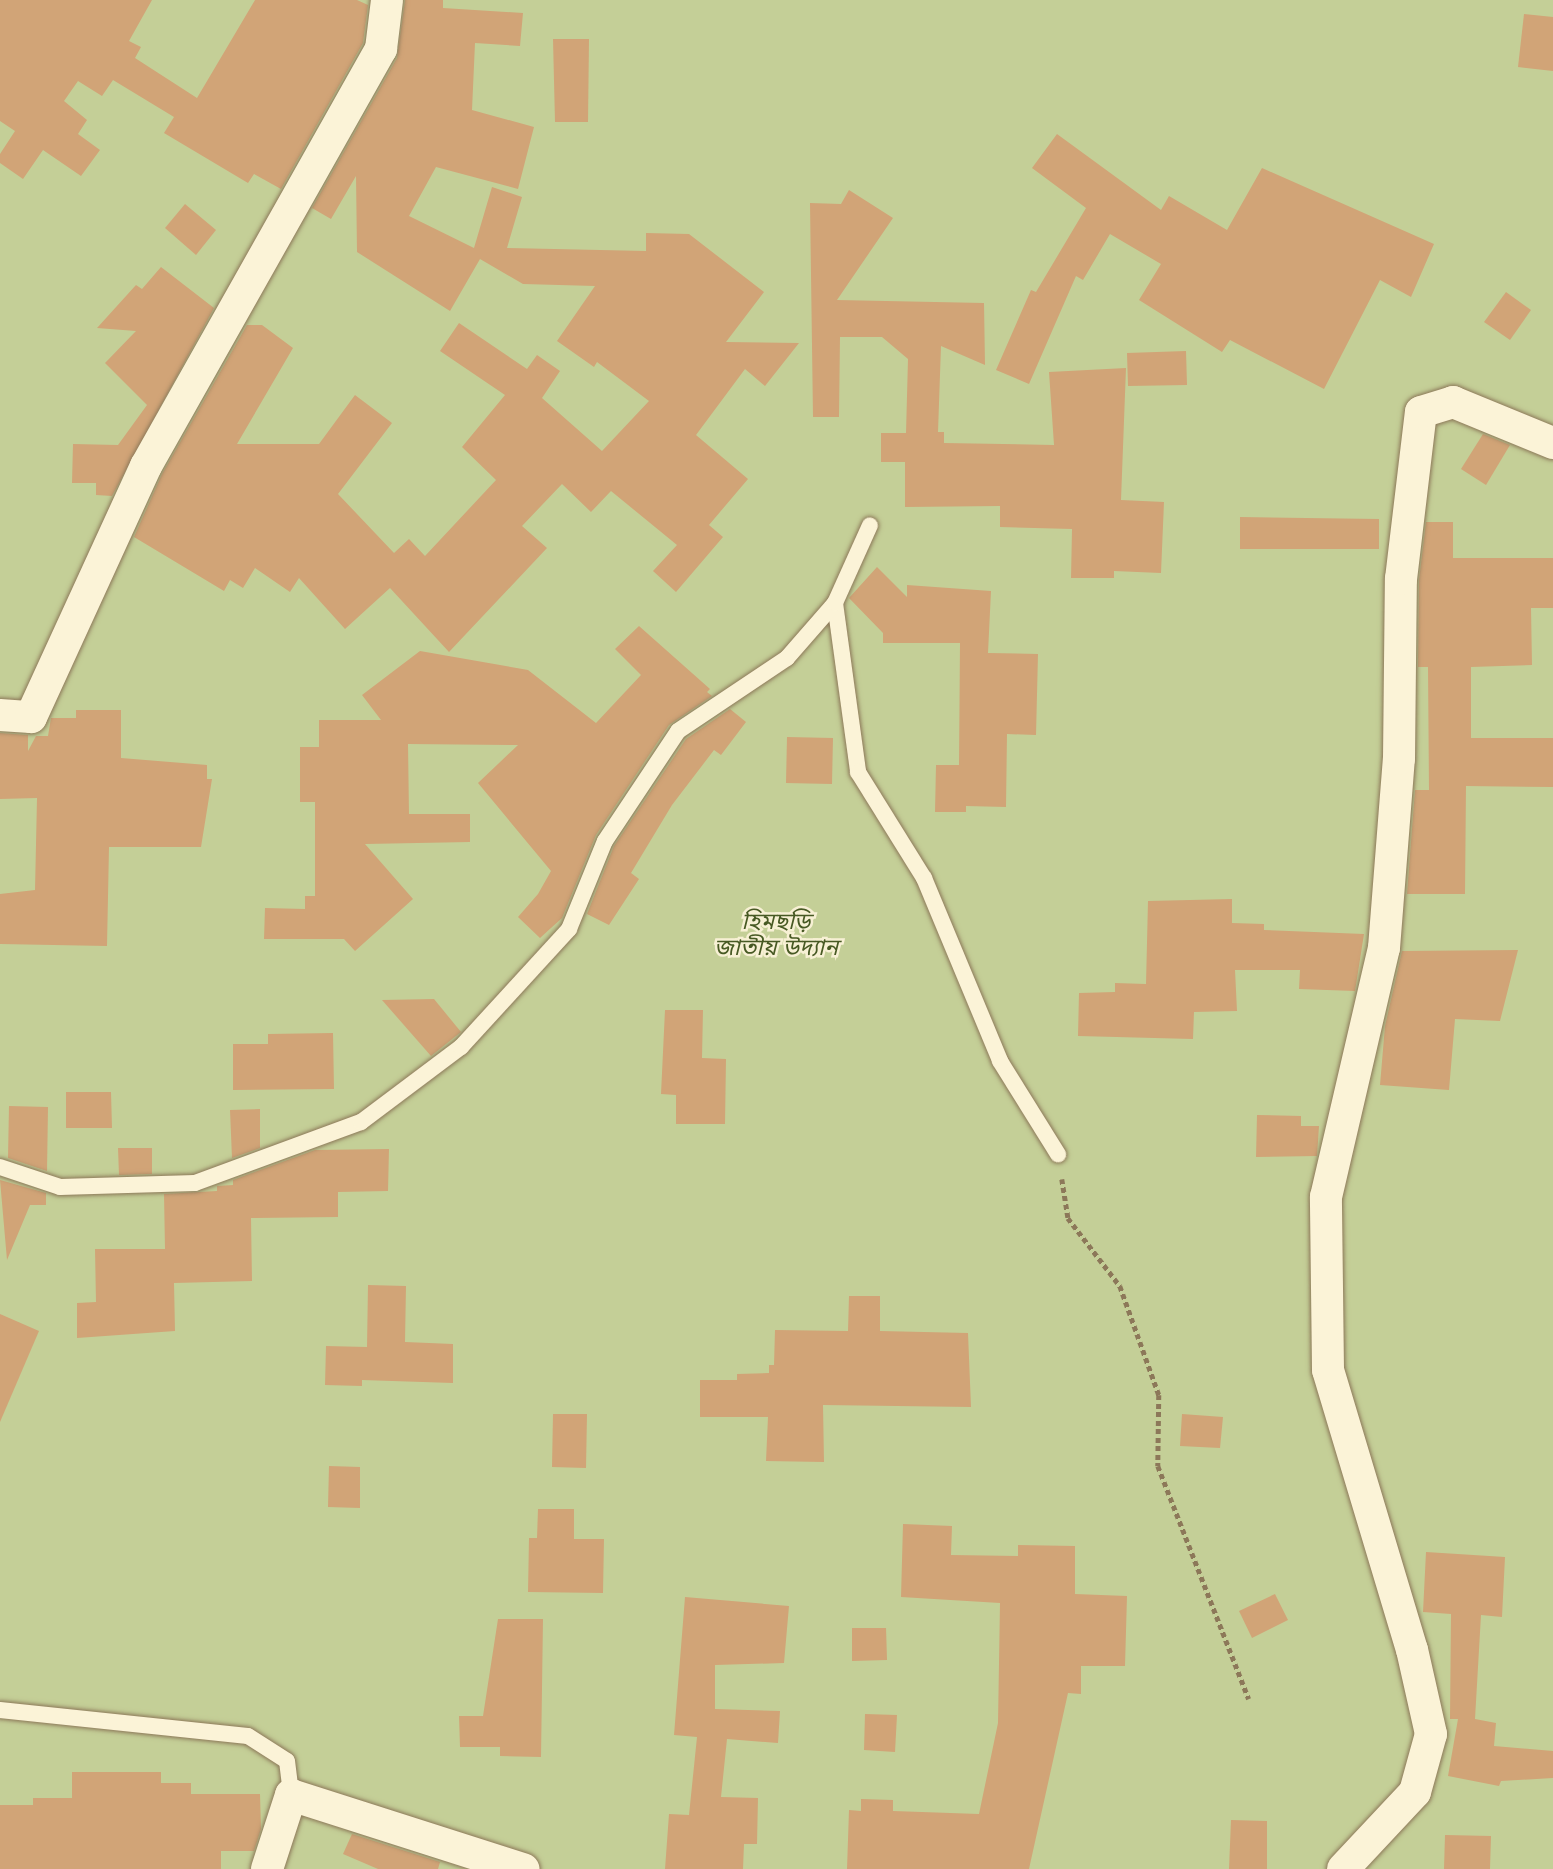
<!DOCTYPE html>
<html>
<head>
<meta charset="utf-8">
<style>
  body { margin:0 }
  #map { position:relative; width:1553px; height:1869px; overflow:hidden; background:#f0e7c3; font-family:Lora,"Noto Sans Bengali",serif }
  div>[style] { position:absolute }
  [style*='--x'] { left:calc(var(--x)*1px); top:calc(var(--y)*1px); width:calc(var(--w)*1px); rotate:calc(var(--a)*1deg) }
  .green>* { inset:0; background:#c4cf97 }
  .building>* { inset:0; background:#d1a477 }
  .path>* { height:4.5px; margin-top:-2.25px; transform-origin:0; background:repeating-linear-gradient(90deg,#8c7859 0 5px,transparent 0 8.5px) }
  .roads { filter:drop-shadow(0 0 2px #8c7859) drop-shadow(0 0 2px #8c7859) }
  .service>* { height:16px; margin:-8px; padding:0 8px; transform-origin:8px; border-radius:8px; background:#fbf3d7 }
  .minor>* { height:32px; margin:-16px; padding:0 16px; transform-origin:16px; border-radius:16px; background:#fbf3d7 }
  span { translate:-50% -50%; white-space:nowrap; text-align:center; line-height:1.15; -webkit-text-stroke:5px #f7f0d4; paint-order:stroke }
  .park-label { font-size:23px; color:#475923; font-style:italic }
</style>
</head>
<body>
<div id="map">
  <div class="green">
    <i style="clip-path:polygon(0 0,1553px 0,1553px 1869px,0 1869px)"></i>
  </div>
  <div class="building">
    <i style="clip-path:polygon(0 0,152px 0,129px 41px,141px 47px,135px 58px,197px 98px,255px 0,357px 0,368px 5px,363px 43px,281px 189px,254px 174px,248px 183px,164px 133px,174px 117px,113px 80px,102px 96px,78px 81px,64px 101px,87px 120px,78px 134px,100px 150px,81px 176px,43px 150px,23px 179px,0 163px,0 154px,15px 131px,0 121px)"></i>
    <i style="clip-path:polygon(405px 0,443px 0,443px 8px,523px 13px,520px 46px,475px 43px,472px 110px,534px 127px,518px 189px,436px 167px,409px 216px,474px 248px,492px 187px,522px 197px,507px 248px,646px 251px,646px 233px,689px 234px,764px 292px,726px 342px,799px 343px,765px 386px,745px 369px,696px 435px,748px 479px,709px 525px,723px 537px,676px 592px,653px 571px,677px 545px,611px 491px,591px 512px,562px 484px,522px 526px,547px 548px,449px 652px,390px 588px,345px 629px,299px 578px,290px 592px,255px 568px,243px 588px,230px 580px,224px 591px,134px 537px,162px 474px,247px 325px,262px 325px,293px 348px,237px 444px,319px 444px,355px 395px,392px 423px,338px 494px,394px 553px,409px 539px,425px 556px,496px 480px,462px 447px,505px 395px,440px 351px,459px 323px,527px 369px,537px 355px,560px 371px,542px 398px,602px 451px,649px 401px,597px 362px,594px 367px,557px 341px,595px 286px,523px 284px,480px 259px,450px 311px,357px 252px,356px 176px,331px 219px,312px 208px,397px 58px)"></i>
    <i style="clip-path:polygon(1524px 14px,1553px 17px,1553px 71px,1518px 67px)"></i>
    <i style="clip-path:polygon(553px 39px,589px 39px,588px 122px,555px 122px)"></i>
    <i style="clip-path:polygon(1057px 134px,1161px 210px,1169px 196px,1227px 230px,1262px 168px,1434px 244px,1411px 297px,1380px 280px,1324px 389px,1230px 340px,1222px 352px,1139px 300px,1161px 264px,1110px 234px,1083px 280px,1076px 276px,1029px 384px,996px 370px,1031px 290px,1036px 292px,1086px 208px,1032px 168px)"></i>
    <i style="clip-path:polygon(849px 190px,893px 218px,837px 300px,984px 303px,985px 365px,941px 346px,938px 432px,944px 432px,944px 443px,1054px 445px,1049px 372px,1126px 368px,1121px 500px,1164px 502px,1161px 573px,1114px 571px,1114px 578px,1071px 578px,1072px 529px,1000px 527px,1000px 506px,905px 507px,905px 462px,881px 462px,881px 433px,906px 433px,908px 359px,882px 337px,840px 337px,839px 417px,813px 417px,810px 203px,841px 204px)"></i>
    <i style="clip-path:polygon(185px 204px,216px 230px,196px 255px,165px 228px)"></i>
    <i style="clip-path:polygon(161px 267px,214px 308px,112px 496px,96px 495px,96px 483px,72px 483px,73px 444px,118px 445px,147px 405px,105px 363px,136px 331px,97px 328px,136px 285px,142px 289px)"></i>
    <i style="clip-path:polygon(1506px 292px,1531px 310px,1510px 340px,1484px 322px)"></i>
    <i style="clip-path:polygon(1186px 351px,1187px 385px,1128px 386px,1127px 353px)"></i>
    <i style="clip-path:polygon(1483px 434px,1510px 445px,1486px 485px,1461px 469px)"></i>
    <i style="clip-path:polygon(1240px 517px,1379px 519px,1379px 549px,1240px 549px)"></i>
    <i style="clip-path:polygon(1426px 522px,1453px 522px,1453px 558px,1553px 558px,1553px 608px,1531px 608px,1532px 665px,1471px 667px,1471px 738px,1553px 738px,1553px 787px,1466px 786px,1465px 894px,1407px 894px,1415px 790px,1429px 790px,1428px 667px,1418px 667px,1419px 580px)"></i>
    <i style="clip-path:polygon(877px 567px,907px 597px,907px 585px,991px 591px,988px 653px,1038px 654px,1036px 735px,1007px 734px,1006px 807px,966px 806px,966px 812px,935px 812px,936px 765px,959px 765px,960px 643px,883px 643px,883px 633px,849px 598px)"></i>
    <i style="clip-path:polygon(639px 626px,710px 689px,707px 692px,712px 696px,669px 725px,596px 835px,562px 918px,540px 938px,518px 917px,538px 894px,551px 871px,478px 783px,518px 745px,408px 744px,409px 814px,470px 814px,470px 842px,365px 844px,413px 899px,355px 951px,344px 939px,264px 939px,265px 908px,305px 909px,305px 896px,315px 896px,315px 802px,300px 802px,300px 747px,319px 747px,319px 720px,381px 720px,362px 695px,420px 651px,528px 670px,596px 723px,641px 675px,615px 649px)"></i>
    <i style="clip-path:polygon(730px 709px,746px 722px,721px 755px,714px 750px,672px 805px,631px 873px,639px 879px,609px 925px,587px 914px,614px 846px,686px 739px)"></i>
    <i style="clip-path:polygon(76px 710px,121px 710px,121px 758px,207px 765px,207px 779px,212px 779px,201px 847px,109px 847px,107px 946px,0 944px,0 894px,35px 890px,37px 798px,0 799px,0 733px,28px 735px,28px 751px,36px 736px,48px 736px,51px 718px,76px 718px)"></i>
    <i style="clip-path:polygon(787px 737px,833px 738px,832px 784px,786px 783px)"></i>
    <i style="clip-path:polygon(1232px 899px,1232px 923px,1264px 924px,1264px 930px,1364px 934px,1355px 991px,1299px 989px,1300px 970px,1235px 970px,1237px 1011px,1194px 1012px,1193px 1039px,1078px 1036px,1079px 993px,1115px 992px,1115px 983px,1146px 984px,1148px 901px)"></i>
    <i style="clip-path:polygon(1518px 950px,1500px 1021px,1455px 1019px,1449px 1090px,1380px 1085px,1385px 1026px,1402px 951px)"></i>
    <i style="clip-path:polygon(434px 999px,461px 1032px,431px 1056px,382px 1000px)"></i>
    <i style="clip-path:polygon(665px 1010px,703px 1010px,702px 1058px,726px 1059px,725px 1124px,676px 1124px,676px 1095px,661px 1094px)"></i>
    <i style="clip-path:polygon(333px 1033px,334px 1089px,233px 1090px,233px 1044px,268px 1044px,268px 1034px)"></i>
    <i style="clip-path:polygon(66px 1092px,111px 1092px,112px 1128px,66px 1128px)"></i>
    <i style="clip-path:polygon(9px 1106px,48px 1107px,47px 1171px,8px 1158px)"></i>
    <i style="clip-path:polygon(260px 1109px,260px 1148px,232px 1158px,230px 1110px)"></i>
    <i style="clip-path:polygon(1257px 1115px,1301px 1116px,1301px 1126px,1319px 1126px,1317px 1156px,1256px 1157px)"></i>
    <i style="clip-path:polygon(118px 1148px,152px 1148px,152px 1174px,119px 1175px)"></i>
    <i style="clip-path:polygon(389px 1149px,388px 1191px,338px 1192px,338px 1217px,251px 1218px,252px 1281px,174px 1283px,175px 1331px,77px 1338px,77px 1303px,96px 1302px,95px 1249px,165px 1249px,164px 1194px,217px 1191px,217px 1186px,233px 1185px,233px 1180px,315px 1150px)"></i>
    <i style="clip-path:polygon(0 1180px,46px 1193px,46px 1205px,30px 1205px,7px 1260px)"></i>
    <i style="clip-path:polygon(368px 1285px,406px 1286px,405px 1342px,453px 1344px,453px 1383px,362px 1380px,362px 1386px,325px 1385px,326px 1346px,367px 1347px)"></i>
    <i style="clip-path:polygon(849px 1296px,880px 1296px,880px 1331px,968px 1333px,971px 1407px,823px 1405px,824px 1462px,766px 1461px,768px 1417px,700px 1417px,700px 1380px,737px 1380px,737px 1374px,769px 1373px,769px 1365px,774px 1365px,775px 1330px,848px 1331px)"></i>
    <i style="clip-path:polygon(0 1314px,39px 1331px,0 1422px)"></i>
    <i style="clip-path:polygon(553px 1414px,587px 1414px,586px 1468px,552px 1467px)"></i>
    <i style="clip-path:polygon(1182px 1414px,1223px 1417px,1220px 1448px,1180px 1446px)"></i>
    <i style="clip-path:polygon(329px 1466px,360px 1467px,360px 1508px,328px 1507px)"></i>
    <i style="clip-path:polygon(538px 1509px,574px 1509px,574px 1539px,604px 1539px,603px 1593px,528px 1592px,529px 1538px,537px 1538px)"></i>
    <i style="clip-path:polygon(903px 1524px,952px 1526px,951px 1555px,1018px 1556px,1018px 1545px,1075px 1546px,1075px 1594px,1127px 1596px,1125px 1666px,1081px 1666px,1081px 1694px,1068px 1693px,1029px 1869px,847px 1869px,849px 1810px,861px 1811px,861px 1799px,893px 1800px,893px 1811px,979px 1814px,998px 1723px,1000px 1603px,901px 1597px)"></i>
    <i style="clip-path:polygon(1426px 1552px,1505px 1557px,1502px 1617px,1481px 1615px,1475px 1719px,1496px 1723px,1494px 1746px,1553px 1751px,1553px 1778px,1501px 1781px,1499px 1786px,1448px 1776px,1458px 1719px,1450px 1719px,1451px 1614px,1423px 1612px)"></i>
    <i style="clip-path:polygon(1275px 1594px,1288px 1620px,1252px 1638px,1239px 1611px)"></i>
    <i style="clip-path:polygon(685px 1597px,789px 1606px,784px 1663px,715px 1665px,715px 1709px,780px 1711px,778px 1743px,727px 1739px,721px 1797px,758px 1798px,757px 1844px,744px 1844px,743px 1869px,665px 1869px,669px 1814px,689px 1815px,697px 1737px,674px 1735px)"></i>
    <i style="clip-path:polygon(498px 1619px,543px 1619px,541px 1757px,500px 1756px,500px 1747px,460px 1747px,459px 1716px,483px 1716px)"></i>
    <i style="clip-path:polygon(852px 1628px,886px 1628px,887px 1660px,852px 1661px)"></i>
    <i style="clip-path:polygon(865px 1714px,897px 1715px,895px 1752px,864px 1750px)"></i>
    <i style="clip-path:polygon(72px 1772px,161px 1772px,161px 1783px,191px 1783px,191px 1794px,260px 1794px,261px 1829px,254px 1851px,221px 1851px,221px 1869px,0 1869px,0 1805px,33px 1805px,33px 1798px,72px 1798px)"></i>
    <i style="clip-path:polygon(1231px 1820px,1267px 1821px,1267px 1869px,1229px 1869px)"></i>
    <i style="clip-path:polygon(352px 1834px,440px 1862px,438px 1869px,378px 1869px,343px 1854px)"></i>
    <i style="clip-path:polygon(1445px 1835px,1491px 1836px,1490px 1869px,1444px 1869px)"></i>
  </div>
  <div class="path">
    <i style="--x:1062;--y:1179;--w:39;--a:81"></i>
    <i style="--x:1068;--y:1218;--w:86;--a:52.6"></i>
    <i style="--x:1120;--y:1286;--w:116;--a:70.3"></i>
    <i style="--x:1159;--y:1395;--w:71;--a:90.8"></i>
    <i style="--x:1158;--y:1466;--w:250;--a:68.7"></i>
  </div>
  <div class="roads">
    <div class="service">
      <i style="--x:835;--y:603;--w:171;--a:82.2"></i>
      <i style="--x:858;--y:772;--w:125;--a:58.1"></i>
      <i style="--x:924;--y:878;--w:198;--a:67.4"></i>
      <i style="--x:1000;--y:1061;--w:110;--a:58.1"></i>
      <i style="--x:0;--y:1167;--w:63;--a:18.4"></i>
      <i style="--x:60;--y:1187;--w:135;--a:-1.7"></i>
      <i style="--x:195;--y:1183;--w:177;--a:-20.2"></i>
      <i style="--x:361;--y:1122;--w:125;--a:-36.9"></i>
      <i style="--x:461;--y:1047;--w:160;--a:-47.5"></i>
      <i style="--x:569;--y:929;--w:95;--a:-67.8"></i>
      <i style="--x:605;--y:841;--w:132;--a:-56.4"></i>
      <i style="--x:678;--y:731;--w:131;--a:-33.8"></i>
      <i style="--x:787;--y:658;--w:73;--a:-48.9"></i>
      <i style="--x:835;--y:603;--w:85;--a:-65.8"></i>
      <i style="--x:0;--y:1710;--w:249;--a:6"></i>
      <i style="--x:248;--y:1736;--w:46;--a:32.7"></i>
      <i style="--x:287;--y:1761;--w:34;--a:83"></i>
    </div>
    <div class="minor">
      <i style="--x:0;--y:715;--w:31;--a:4"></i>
      <i style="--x:31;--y:717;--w:276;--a:-65.4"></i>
      <i style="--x:146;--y:466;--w:479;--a:-60.6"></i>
      <i style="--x:381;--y:49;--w:49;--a:-83"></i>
      <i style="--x:267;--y:1869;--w:78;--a:-72"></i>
      <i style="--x:291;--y:1795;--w:244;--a:17.7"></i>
      <i style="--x:1343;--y:1869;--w:105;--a:-46.9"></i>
      <i style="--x:1415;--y:1792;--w:60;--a:-74.6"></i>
      <i style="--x:1431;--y:1734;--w:86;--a:-102.7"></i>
      <i style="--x:1412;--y:1650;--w:292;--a:-106.7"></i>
      <i style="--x:1328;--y:1370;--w:173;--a:-90.7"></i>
      <i style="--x:1326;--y:1197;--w:256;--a:-76.9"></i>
      <i style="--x:1384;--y:948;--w:190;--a:-85.5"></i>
      <i style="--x:1399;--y:759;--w:180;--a:-89.4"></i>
      <i style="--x:1401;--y:579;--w:168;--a:-83.2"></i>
      <i style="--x:1421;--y:412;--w:34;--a:-17"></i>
      <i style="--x:1453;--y:402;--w:108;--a:22.3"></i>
    </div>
  </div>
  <div class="park-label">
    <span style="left:776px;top:934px">হিমছড়ি<br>জাতীয় উদ্যান</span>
  </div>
</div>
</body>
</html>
